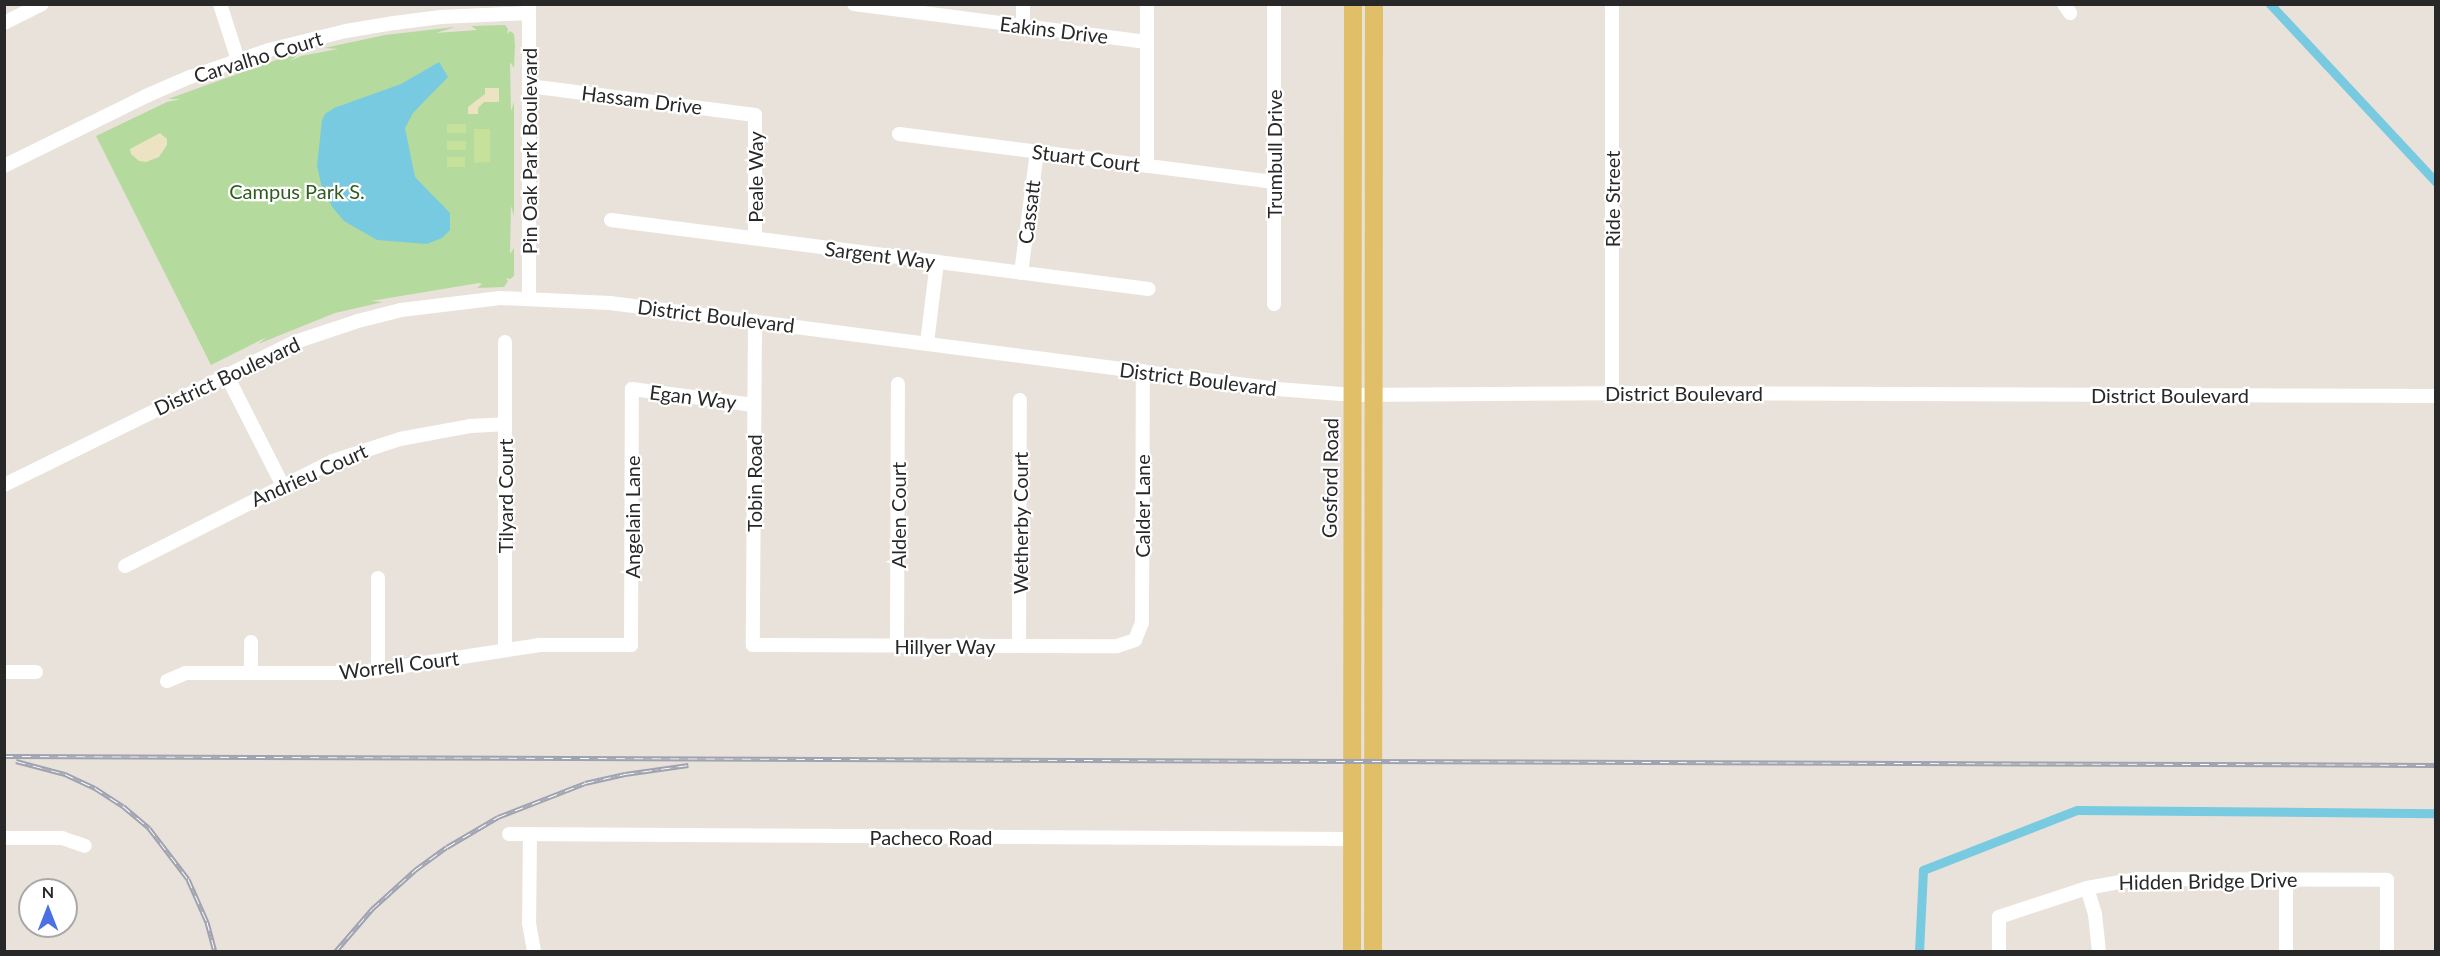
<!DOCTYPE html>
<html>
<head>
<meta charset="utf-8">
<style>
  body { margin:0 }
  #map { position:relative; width:2440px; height:956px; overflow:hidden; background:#e9e2db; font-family:Lato,sans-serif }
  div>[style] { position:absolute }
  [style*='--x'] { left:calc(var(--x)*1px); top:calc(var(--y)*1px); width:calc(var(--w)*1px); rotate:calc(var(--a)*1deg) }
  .green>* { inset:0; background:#b5da9d }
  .sand>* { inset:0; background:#ebe3c1 }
  .pitch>* { inset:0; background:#c6e199 }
  .water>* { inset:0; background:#78cae1 }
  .canal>* { height:9px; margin:-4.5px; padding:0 4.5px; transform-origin:4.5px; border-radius:4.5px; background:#78cae1 }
  .minor>* { height:14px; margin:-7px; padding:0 7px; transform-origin:7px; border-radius:7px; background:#fff }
  .major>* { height:18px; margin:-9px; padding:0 9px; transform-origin:9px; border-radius:9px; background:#e1bf68 }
  .rail>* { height:5px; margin-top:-2.5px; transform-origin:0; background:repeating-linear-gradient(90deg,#fff 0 9px,#9fa2b0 0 18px); box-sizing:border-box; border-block:2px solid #9fa2b0 }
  span { translate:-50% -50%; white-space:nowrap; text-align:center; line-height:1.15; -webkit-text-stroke:4.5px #fff; paint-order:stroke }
  .street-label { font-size:20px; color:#282828 }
  .park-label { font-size:20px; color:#305c21 }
  .frame { position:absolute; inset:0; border:6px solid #282828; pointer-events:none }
  .north { position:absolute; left:18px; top:878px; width:60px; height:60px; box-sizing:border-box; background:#fff; border:2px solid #a9a9a9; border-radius:50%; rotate:0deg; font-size:16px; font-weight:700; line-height:24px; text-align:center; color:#282828 }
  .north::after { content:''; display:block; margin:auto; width:21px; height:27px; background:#4b70e6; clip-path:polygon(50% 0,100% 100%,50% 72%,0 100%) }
</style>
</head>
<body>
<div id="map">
  <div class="green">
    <i style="clip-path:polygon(505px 25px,508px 29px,507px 34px,510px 31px,514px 34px,515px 45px,514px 68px,510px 62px,511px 111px,514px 102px,514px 216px,511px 206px,510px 254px,514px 248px,514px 276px,510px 279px,506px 278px,508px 281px,504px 287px,477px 288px,482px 284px,479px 283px,371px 301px,383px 302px,335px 313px,258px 344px,267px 337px,211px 365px,96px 136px,167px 102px,181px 99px,168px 99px,279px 59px,299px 54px,290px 61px,301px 56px,338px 49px,324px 48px,385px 35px,455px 27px,436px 33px,477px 30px,471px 26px)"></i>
  </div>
  <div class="sand">
    <i style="clip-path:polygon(485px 88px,499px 88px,499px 102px,484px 102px,478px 108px,478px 114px,468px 114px,468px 107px,485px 94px)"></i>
    <i style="clip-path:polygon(160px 133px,167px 139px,167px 145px,159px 157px,146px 162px,139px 161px,131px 154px,130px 149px)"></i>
  </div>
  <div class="pitch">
    <i style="clip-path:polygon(447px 124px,466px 124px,466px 133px,447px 133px)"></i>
    <i style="clip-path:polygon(474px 129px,490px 129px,490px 162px,474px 163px)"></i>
    <i style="clip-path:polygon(447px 141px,466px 141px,466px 150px,447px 150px)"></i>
    <i style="clip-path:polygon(465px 157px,465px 167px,447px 167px,447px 157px)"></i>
  </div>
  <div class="water">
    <i style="clip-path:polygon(439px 62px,448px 77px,413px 113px,405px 128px,415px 177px,450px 213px,450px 230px,442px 238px,427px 244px,377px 240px,344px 221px,333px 208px,322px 188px,317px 166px,322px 120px,325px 114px,334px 108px,401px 84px)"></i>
  </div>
  <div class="canal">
    <i style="--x:2270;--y:4;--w:243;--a:47"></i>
    <i style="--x:1919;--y:952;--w:82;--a:-87.2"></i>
    <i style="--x:1923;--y:870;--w:165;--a:-21.3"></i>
    <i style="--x:2077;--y:810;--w:359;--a:0.5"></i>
  </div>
  <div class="minor">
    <i style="--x:220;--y:4;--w:59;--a:72.2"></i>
    <i style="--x:854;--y:4;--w:295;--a:7.4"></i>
    <i style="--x:2064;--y:4;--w:11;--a:56"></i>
    <i style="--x:4;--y:23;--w:42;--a:-26.6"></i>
    <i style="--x:1023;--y:26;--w:22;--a:-90"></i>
    <i style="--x:529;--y:86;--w:228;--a:7.3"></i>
    <i style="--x:755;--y:115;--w:123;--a:90"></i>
    <i style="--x:899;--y:134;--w:378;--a:7.3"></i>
    <i style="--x:4;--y:166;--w:158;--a:-26.2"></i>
    <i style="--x:146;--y:96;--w:48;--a:-23.4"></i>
    <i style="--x:190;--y:77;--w:83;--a:-18.9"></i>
    <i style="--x:269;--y:50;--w:79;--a:-13.9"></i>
    <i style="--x:346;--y:31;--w:49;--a:-9.5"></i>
    <i style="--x:394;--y:23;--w:47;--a:-7.3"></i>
    <i style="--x:441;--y:17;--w:88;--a:-2.6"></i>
    <i style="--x:1147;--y:166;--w:162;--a:-90"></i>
    <i style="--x:611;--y:220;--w:542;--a:7.31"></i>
    <i style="--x:1021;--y:273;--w:123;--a:-82.5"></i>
    <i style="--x:529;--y:297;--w:291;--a:-90"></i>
    <i style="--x:1274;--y:304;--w:300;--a:-90"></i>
    <i style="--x:755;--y:321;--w:324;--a:90.4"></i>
    <i style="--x:753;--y:645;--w:364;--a:0.2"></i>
    <i style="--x:1117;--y:646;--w:19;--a:-18"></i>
    <i style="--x:1135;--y:640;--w:18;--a:-68"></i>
    <i style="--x:1142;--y:623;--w:252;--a:-89.8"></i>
    <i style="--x:927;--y:343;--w:82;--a:-83"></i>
    <i style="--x:226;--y:374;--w:123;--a:63"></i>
    <i style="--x:1612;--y:393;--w:389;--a:-90"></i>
    <i style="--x:4;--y:485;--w:324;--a:-26.2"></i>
    <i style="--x:295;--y:342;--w:66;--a:-18.4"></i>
    <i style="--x:358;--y:321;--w:44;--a:-14.3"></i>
    <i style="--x:401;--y:310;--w:100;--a:-6.9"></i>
    <i style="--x:500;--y:298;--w:110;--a:2.6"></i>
    <i style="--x:610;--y:303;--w:673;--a:7.35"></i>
    <i style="--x:1277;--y:389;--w:77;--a:4.5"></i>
    <i style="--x:1354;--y:395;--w:258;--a:-0.4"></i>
    <i style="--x:1612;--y:393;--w:824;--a:0.21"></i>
    <i style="--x:125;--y:566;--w:233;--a:-26.8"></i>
    <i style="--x:333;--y:461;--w:71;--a:-18.2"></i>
    <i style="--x:400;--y:439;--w:71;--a:-10.5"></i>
    <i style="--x:470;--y:426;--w:35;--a:-3"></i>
    <i style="--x:897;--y:646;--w:262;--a:-89.8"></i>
    <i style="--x:1019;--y:646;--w:246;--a:-89.8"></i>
    <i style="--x:505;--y:650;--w:308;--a:-90"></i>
    <i style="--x:378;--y:671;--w:93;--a:-90"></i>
    <i style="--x:4;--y:672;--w:32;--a:0"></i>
    <i style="--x:251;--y:673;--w:31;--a:-90"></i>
    <i style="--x:167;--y:681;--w:21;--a:-23"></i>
    <i style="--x:186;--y:673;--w:173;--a:0"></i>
    <i style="--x:359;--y:673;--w:183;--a:-8.8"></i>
    <i style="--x:540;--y:645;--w:91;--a:0"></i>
    <i style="--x:631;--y:645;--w:256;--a:-89.8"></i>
    <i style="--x:632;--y:389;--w:123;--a:7.5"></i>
    <i style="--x:509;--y:834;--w:843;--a:0.34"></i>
    <i style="--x:530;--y:834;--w:89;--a:90.6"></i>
    <i style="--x:529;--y:923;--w:29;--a:80"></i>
    <i style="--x:4;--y:838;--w:58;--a:0"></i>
    <i style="--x:62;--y:838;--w:24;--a:19"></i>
    <i style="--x:2087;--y:888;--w:27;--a:73"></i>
    <i style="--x:2095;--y:914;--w:38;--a:84"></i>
    <i style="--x:1999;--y:952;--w:35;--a:-90"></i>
    <i style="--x:1999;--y:917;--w:93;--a:-18.2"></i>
    <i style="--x:2087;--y:888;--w:51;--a:-10.2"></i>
    <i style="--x:2137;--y:879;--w:250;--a:0.2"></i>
    <i style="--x:2387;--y:880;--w:72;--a:90"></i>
    <i style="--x:2286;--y:952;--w:73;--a:-90"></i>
  </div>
  <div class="major">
    <i style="--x:1352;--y:952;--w:948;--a:-89.94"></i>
    <i style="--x:1373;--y:952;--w:948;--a:-89.94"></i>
  </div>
  <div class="rail">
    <i style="--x:4;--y:756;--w:2432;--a:0.21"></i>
    <i style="--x:16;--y:761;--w:51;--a:14.9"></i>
    <i style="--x:65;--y:774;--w:33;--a:25"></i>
    <i style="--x:95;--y:788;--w:33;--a:33"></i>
    <i style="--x:123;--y:806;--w:34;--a:40"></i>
    <i style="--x:149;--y:828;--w:64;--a:52.6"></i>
    <i style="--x:188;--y:879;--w:47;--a:66.2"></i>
    <i style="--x:207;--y:922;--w:31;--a:75"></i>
    <i style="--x:335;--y:952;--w:57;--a:-49.3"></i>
    <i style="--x:372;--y:909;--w:58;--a:-42.2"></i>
    <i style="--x:415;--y:870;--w:39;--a:-36"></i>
    <i style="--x:447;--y:847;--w:59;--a:-30.5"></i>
    <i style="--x:498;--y:817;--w:93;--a:-21.3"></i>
    <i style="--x:585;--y:783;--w:41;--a:-12.7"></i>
    <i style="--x:625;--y:774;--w:64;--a:-8.1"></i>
  </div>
  <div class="street-label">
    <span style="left:1054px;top:30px;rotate:7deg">Eakins Drive</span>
    <span style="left:258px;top:57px;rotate:-17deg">Carvalho Court</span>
    <span style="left:642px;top:100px;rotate:7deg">Hassam Drive</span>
    <span style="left:529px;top:151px;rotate:-90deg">Pin Oak Park Boulevard</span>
    <span style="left:1274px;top:154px;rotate:-90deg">Trumbull Drive</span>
    <span style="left:1086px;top:158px;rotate:7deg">Stuart Court</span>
    <span style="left:755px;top:177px;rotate:-90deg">Peale Way</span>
    <span style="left:1612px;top:199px;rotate:-90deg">Ride Street</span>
    <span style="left:1029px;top:212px;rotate:-83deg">Cassatt</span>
    <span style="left:880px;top:255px;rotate:7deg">Sargent Way</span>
    <span style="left:716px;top:316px;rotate:7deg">District Boulevard</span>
    <span style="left:227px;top:376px;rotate:-25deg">District Boulevard</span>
    <span style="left:1198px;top:379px;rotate:7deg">District Boulevard</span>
    <span style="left:1684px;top:393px">District Boulevard</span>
    <span style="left:2170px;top:395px">District Boulevard</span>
    <span style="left:693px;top:397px;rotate:7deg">Egan Way</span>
    <span style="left:309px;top:475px;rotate:-24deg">Andrieu Court</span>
    <span style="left:1330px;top:478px;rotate:-89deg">Gosford Road</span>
    <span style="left:754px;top:483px;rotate:-90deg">Tobin Road</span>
    <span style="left:505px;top:496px;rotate:-90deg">Tilyard Court</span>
    <span style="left:1142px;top:506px;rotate:-90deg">Calder Lane</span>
    <span style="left:898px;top:515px;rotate:-90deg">Alden Court</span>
    <span style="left:632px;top:517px;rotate:-90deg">Angelain Lane</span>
    <span style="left:1020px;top:523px;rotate:-90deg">Wetherby Court</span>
    <span style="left:945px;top:646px">Hillyer Way</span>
    <span style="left:399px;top:665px;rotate:-7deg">Worrell Court</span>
    <span style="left:931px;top:837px">Pacheco Road</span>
    <span style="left:2208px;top:881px;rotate:-1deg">Hidden Bridge Drive</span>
  </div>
  <div class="park-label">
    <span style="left:297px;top:191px">Campus Park S.</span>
  </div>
  <div class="frame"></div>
  <div class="north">N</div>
</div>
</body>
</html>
